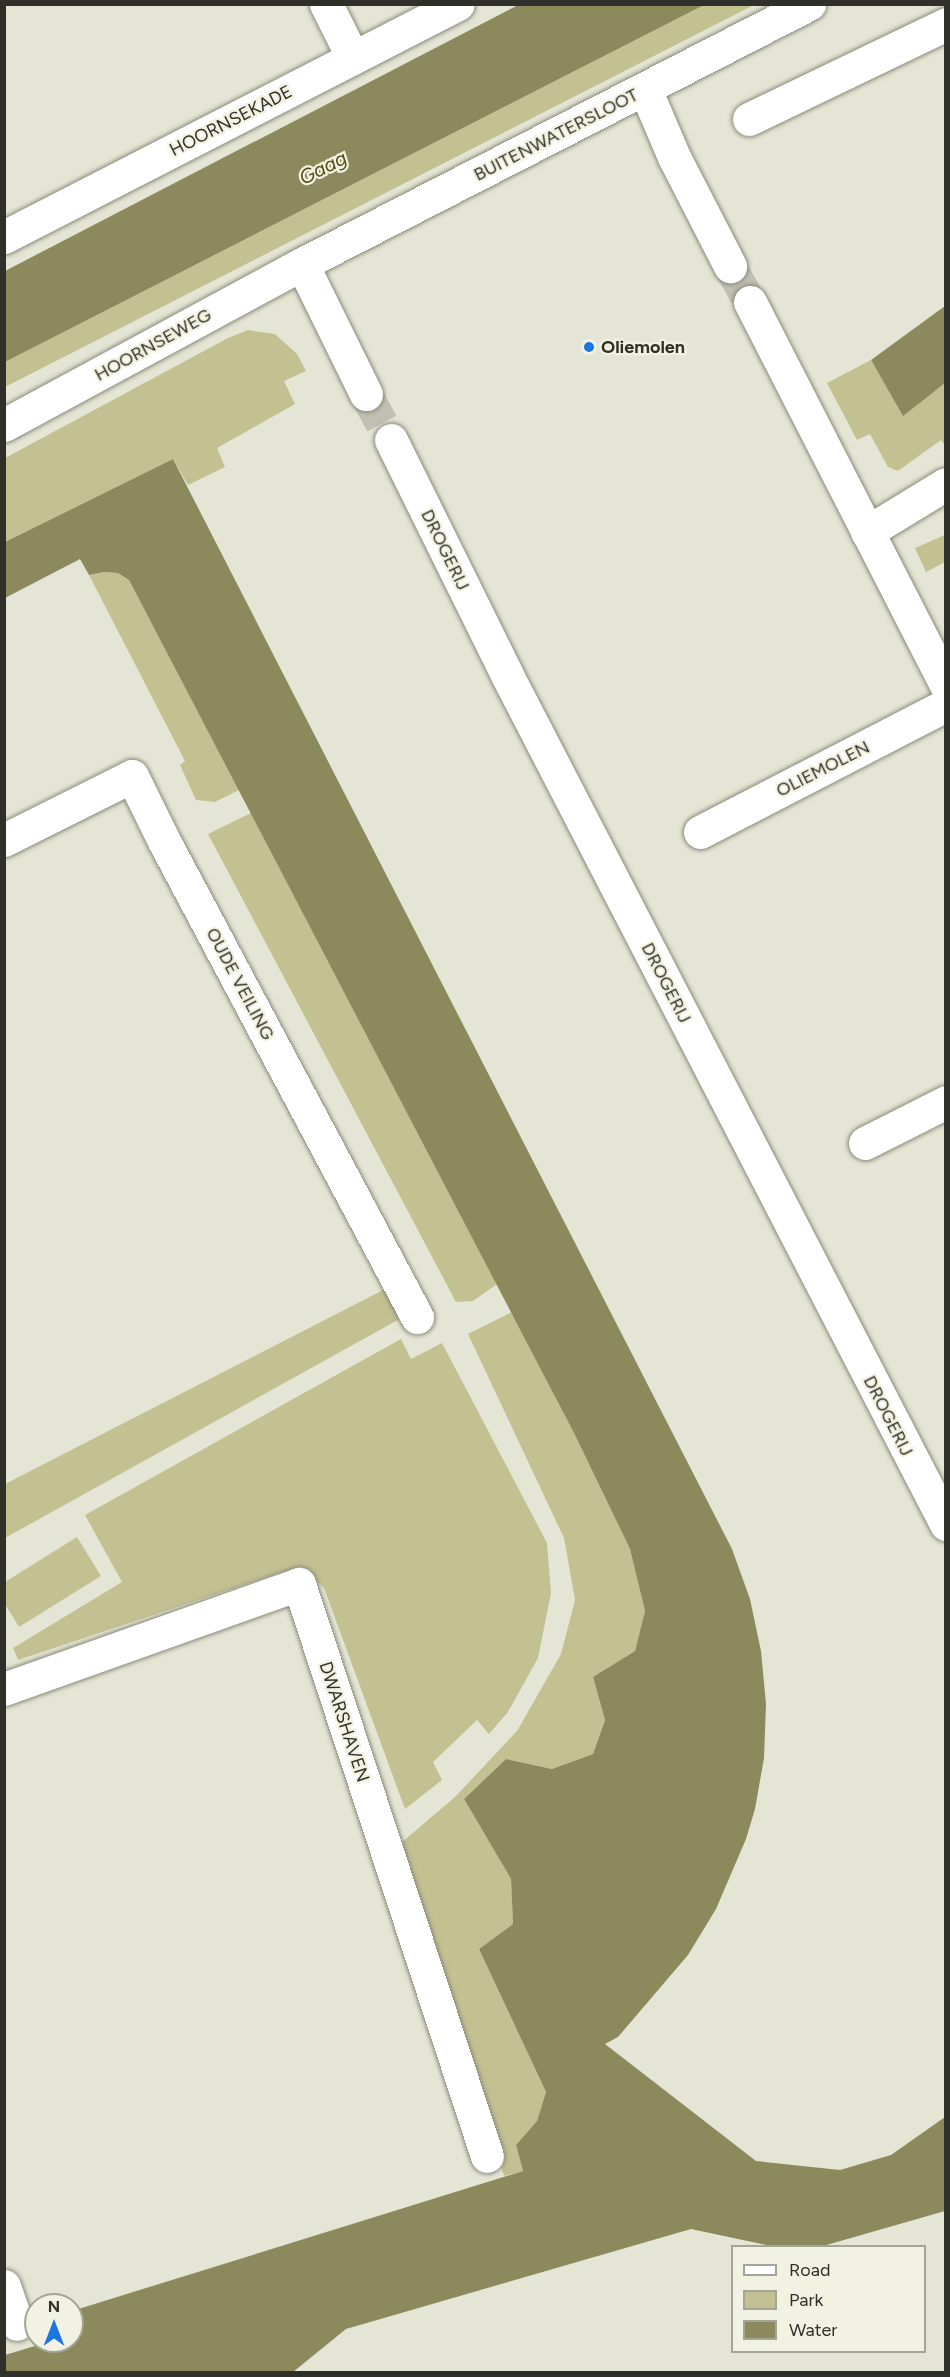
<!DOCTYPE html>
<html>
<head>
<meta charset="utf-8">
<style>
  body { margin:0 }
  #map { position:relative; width:950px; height:2377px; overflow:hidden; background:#e5e5d5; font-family:Figtree,sans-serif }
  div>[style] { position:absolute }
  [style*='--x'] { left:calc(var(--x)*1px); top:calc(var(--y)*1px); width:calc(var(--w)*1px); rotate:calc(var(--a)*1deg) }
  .green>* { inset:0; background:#c3c192 }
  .water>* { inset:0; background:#8c8a5c }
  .minor-tunnel>* { height:33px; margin-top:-16.5px; transform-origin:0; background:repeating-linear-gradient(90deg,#c1c1b3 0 33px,transparent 0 49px) }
  .roads { filter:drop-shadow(0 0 2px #8a8a7b) drop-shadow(0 0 2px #8a8a7b) }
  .minor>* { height:33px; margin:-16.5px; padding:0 16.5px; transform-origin:16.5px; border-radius:16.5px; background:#fff }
  .dots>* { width:16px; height:16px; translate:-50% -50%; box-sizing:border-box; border:3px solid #f2f2e2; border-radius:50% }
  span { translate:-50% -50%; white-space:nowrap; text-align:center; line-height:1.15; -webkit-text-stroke:4.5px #f2f2e2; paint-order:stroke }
  .street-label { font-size:18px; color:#30302a }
  .poi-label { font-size:18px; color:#30302a; font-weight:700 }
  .left { translate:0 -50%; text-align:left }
  .water-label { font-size:20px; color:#514d15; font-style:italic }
  .frame { position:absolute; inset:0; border:6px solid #30302a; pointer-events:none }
  .legend { position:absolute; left:731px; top:2245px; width:195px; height:108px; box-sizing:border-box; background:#f2f2e2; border:2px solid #a4a498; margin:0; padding:8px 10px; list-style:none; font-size:18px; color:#30302a }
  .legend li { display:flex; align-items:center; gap:12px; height:30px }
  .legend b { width:30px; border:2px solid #a4a498 }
  .north { position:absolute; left:24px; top:2293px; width:60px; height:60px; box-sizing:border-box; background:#f2f2e2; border:2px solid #a4a498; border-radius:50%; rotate:0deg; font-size:16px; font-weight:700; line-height:24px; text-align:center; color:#30302a }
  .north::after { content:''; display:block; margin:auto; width:21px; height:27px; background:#1b77e0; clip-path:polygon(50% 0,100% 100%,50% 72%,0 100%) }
</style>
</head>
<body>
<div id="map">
  <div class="green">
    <i style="clip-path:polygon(704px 5px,754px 5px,5px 387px,5px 362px)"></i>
    <i style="clip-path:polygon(248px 330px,275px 334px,297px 354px,306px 371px,284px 381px,295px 404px,217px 448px,225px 467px,188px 485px,173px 459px,5px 542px,5px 458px,228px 338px)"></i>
    <i style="clip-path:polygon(871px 360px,903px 415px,945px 383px,945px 445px,941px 440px,898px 471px,888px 467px,870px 434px,857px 440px,827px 383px)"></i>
    <i style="clip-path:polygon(945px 535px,945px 562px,926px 572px,915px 548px)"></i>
    <i style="clip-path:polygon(104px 572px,118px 573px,129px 580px,239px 790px,215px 802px,196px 800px,180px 765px,185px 761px,89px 575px)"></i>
    <i style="clip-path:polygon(251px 813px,497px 1284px,473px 1301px,456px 1302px,208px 834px)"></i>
    <i style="clip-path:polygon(389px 1287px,405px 1316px,5px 1538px,5px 1484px)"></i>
    <i style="clip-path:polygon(512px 1312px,574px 1433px,630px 1549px,645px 1611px,635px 1651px,593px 1677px,605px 1720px,593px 1754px,552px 1769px,506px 1759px,464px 1799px,511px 1879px,513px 1924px,479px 1949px,546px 2092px,537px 2121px,516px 2145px,523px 2171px,504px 2176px,401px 1843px,455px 1797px,517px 1731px,561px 1654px,575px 1600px,564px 1538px,468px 1334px)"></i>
    <i style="clip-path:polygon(401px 1339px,411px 1359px,442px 1343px,547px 1543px,551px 1593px,538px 1658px,508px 1712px,489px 1734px,477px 1720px,433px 1762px,442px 1780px,405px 1809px,324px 1588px,311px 1576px,293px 1571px,279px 1573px,18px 1660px,13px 1648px,122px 1582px,85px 1515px)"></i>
    <i style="clip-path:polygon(77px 1537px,101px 1576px,19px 1627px,5px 1604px,5px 1582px)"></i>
  </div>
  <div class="water">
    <i style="clip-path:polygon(518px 5px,704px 5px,5px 362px,5px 271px)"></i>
    <i style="clip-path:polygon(945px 306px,945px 383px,903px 416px,871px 360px)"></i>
    <i style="clip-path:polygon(173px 459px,732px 1549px,750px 1599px,761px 1651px,766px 1704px,764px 1758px,755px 1809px,746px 1839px,716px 1909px,688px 1955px,618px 2037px,605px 2044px,756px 2161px,840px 2170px,891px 2155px,945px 2117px,945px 2211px,823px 2246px,771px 2246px,691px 2229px,346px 2329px,293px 2372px,5px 2372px,5px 2355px,45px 2343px,44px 2341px,72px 2341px,72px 2311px,523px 2171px,516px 2145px,537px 2121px,546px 2092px,479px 1949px,513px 1924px,511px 1879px,464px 1799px,506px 1759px,552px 1769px,593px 1754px,605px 1720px,593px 1677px,635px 1651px,645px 1611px,630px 1549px,574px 1433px,129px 580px,118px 573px,104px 572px,89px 575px,80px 559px,5px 598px,5px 542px)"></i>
  </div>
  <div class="minor-tunnel">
    <i style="--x:730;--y:266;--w:41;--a:60.9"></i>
    <i style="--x:366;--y:394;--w:52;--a:61.5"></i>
  </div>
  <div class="roads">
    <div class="minor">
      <i style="--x:326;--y:4;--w:60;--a:63.4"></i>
      <i style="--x:645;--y:89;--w:74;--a:66.9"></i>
      <i style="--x:674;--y:157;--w:123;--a:62.8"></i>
      <i style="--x:749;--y:119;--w:219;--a:-25.7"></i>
      <i style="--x:4;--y:237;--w:510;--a:-27.17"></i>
      <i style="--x:302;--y:264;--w:145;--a:63.8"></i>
      <i style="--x:750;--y:302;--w:430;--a:62.9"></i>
      <i style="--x:4;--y:425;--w:339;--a:-28.4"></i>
      <i style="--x:302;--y:264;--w:570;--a:-27.15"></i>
      <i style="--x:391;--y:440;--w:262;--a:63.7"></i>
      <i style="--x:507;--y:675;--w:956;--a:62.66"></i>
      <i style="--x:867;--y:532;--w:92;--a:-31.3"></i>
      <i style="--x:700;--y:832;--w:277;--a:-27.3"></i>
      <i style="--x:4;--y:840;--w:143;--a:-26.6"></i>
      <i style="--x:132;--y:776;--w:75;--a:63.8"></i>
      <i style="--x:165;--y:843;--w:537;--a:62"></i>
      <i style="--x:865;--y:1143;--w:91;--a:-26.8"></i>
      <i style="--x:4;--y:1689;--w:313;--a:-19.6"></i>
      <i style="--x:299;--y:1584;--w:602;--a:71.81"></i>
      <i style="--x:4;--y:2286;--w:40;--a:71.1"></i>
    </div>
  </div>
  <div class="dots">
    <i style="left:589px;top:347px;background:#1b77e0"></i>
  </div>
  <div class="street-label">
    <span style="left:231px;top:121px;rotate:-27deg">HOORNSEKADE</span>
    <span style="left:556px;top:135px;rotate:-27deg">BUITENWATERSLOOT</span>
    <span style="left:153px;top:345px;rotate:-29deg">HOORNSEWEG</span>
    <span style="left:445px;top:550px;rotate:64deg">DROGERIJ</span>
    <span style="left:823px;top:769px;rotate:-27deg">OLIEMOLEN</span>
    <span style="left:666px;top:983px;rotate:63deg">DROGERIJ</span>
    <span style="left:240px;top:984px;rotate:62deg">OUDE VEILING</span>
    <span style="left:888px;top:1416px;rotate:63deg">DROGERIJ</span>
    <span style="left:344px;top:1722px;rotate:72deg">DWARSHAVEN</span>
  </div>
  <div class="poi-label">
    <span class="left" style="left:601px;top:347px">Oliemolen</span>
  </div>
  <div class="water-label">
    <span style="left:323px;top:168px;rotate:-27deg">Gaag</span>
  </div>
  <div class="frame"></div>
  <ul class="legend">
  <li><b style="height:8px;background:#fff"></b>Road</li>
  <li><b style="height:16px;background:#c3c192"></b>Park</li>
  <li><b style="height:16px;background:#8c8a5c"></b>Water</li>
  </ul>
  <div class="north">N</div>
</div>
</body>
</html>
